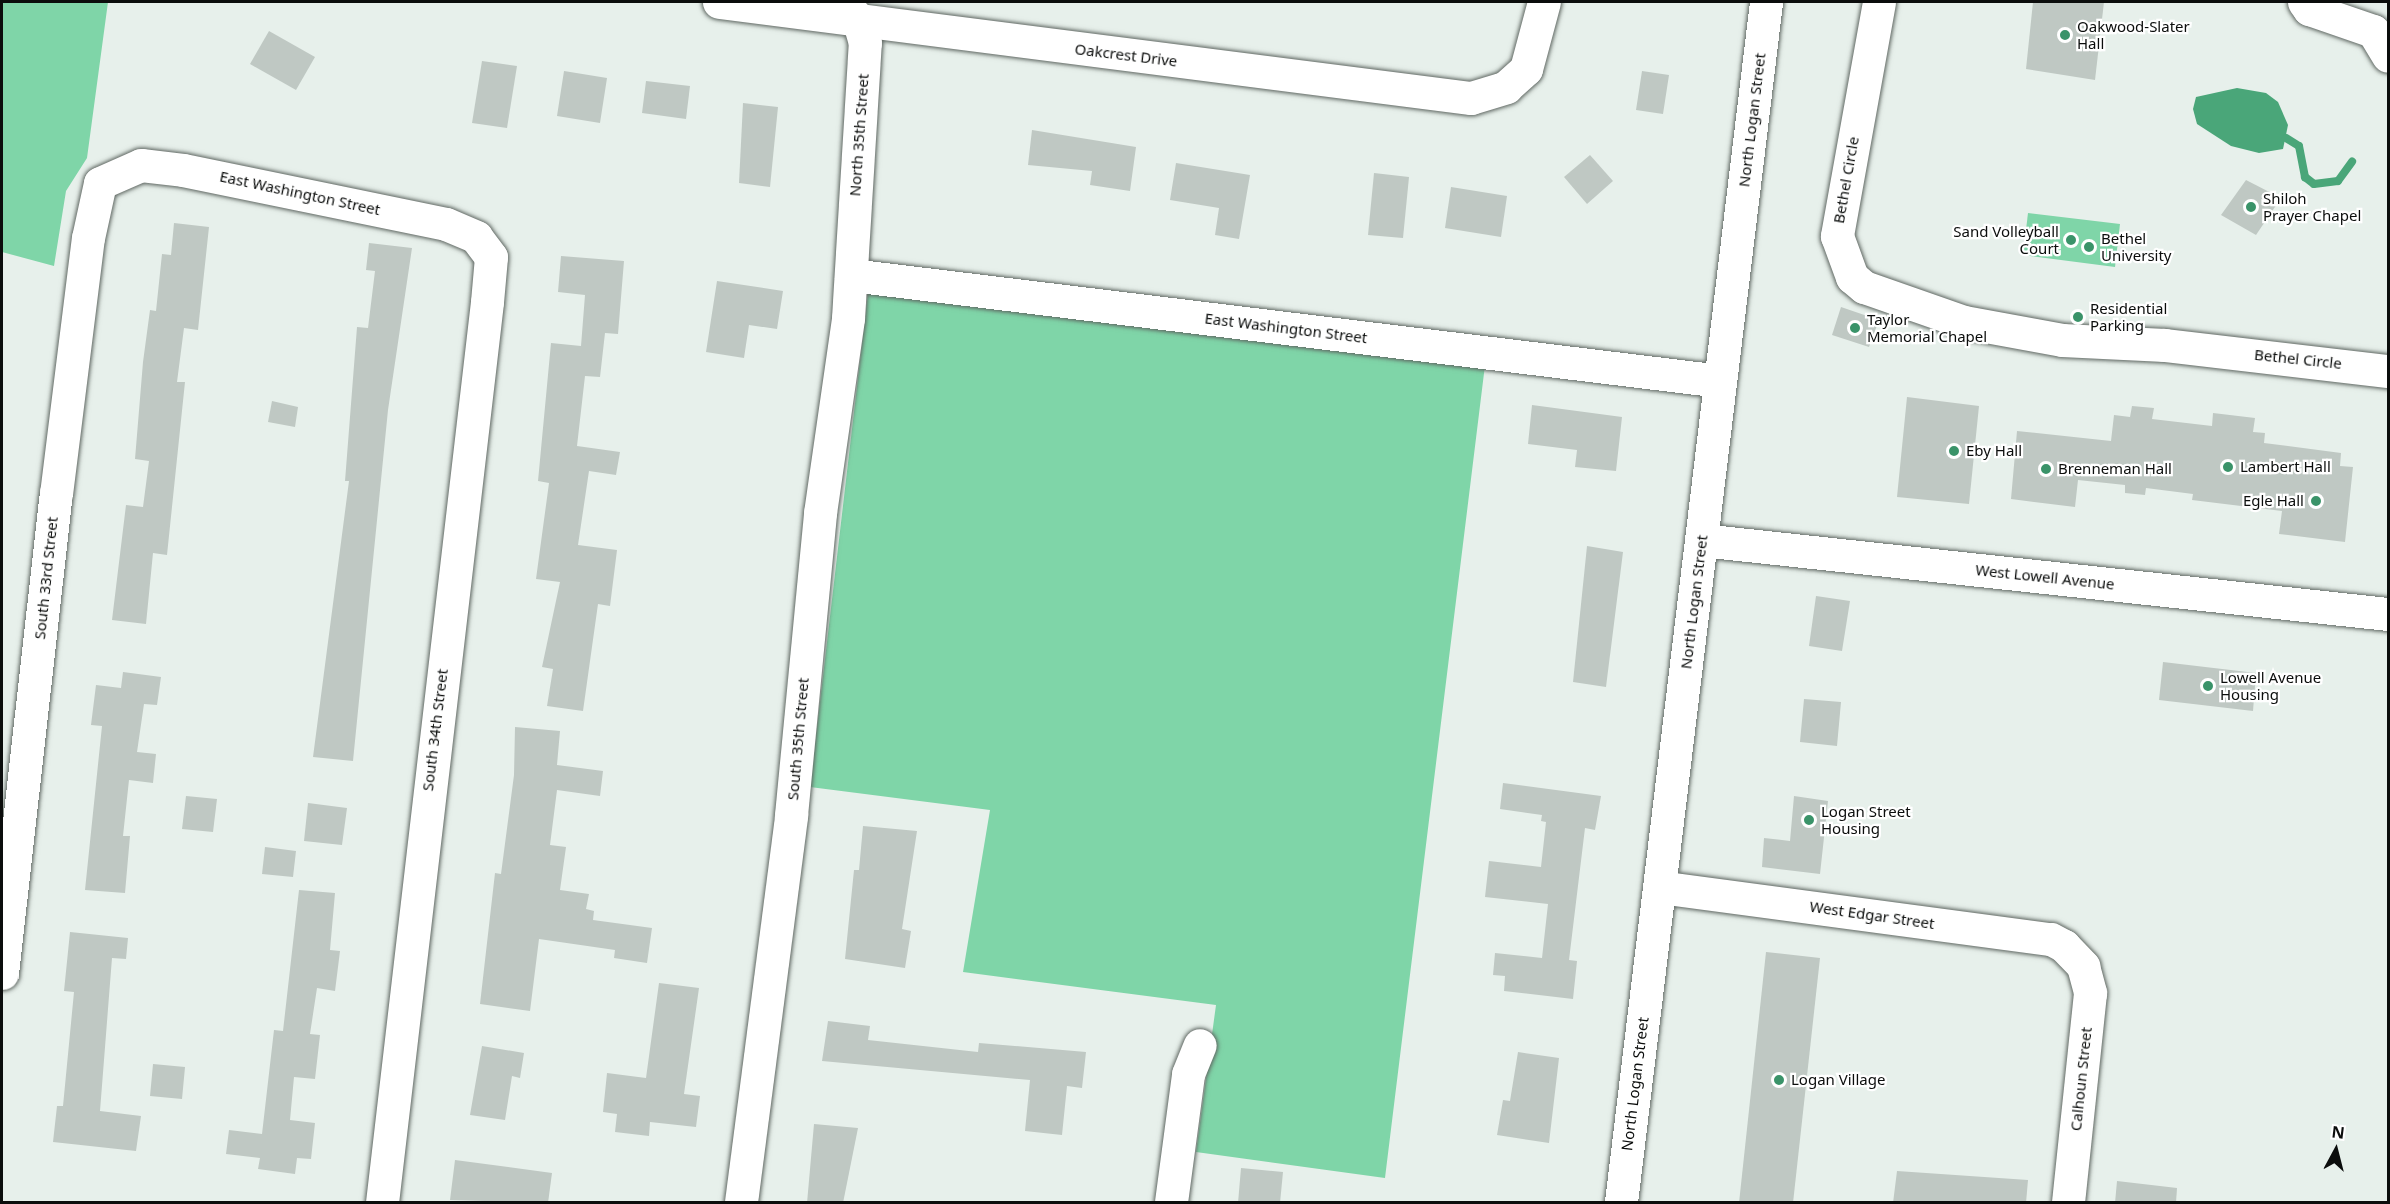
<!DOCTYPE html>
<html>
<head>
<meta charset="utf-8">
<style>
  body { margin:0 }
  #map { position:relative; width:2390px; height:1204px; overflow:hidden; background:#e7f0eb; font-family:"Noto Sans",sans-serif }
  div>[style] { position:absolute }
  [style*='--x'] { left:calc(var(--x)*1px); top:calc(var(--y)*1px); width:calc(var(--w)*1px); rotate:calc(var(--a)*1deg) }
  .green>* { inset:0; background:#7fd5a8 }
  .water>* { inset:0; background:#4aa679 }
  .stream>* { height:8px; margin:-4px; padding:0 4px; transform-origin:4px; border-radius:4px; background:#4aa679 }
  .building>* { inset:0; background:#bfc8c3 }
  .roads { filter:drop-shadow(0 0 2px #606863) drop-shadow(0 0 2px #606863) }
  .minor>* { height:33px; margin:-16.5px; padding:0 16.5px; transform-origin:16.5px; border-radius:16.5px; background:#fff }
  .dots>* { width:16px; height:16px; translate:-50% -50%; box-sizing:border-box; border:3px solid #fff; border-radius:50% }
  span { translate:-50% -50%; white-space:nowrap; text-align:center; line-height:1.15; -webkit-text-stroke:4.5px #fff; paint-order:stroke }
  .poi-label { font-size:15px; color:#0b0d0c }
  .left { translate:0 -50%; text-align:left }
  .right { translate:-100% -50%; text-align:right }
  .street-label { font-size:15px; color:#0b0d0c }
  .frame { position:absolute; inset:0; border:3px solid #0b0d0c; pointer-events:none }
  .north { position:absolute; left:2306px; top:1120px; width:60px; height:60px; -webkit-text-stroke:4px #fff; paint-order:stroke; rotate:7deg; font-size:16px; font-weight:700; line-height:24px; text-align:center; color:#0b0d0c }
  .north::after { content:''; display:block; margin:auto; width:21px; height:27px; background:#0b0d0c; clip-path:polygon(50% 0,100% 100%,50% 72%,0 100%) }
</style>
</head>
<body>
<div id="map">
  <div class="green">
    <i style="clip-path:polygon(2px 2px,108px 2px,87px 158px,66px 191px,54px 266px,2px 252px)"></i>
    <i style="clip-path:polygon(2028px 213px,2120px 224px,2115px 267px,2023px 255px)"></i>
    <i style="clip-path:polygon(869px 284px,1486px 357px,1385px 1178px,1196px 1152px,1216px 1005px,963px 972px,990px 810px,810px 787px)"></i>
  </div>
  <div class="water">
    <i style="clip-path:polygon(2237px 88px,2266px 93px,2278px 102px,2288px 125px,2283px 149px,2259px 153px,2231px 146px,2197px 124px,2193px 109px,2196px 97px)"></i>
  </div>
  <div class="stream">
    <i style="--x:2286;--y:138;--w:15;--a:32"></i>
    <i style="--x:2299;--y:146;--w:32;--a:79"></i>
    <i style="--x:2305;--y:177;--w:11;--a:38"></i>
    <i style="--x:2314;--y:184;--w:24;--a:-7"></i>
    <i style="--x:2338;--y:181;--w:24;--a:-54"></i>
  </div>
  <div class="building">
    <i style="clip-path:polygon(2033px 2px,2104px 2px,2095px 80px,2026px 69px)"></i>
    <i style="clip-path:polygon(269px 31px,315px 57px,296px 90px,250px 64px)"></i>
    <i style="clip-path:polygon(482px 61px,517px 66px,507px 128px,472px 123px)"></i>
    <i style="clip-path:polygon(564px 71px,607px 78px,600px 123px,557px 116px)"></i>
    <i style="clip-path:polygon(1642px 71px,1669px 75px,1663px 114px,1636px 110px)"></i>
    <i style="clip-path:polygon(646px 81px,690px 86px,686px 119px,642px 113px)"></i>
    <i style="clip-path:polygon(743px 103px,778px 107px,770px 187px,739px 183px)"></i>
    <i style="clip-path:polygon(1032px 130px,1136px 147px,1130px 191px,1090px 185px,1092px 171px,1028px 165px)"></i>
    <i style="clip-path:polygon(1590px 155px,1613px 181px,1587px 204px,1564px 177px)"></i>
    <i style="clip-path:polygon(1176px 163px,1250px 175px,1239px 239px,1215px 235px,1219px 208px,1170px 200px)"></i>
    <i style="clip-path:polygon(1374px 173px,1409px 177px,1403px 238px,1368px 235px)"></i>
    <i style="clip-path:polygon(2246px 180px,2281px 198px,2256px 235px,2221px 215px)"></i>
    <i style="clip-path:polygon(1451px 187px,1507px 196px,1501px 237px,1445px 228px)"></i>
    <i style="clip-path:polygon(174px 223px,209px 227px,198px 330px,184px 328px,177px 382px,185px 382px,167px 555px,153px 553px,146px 624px,112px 620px,126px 505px,143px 507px,149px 461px,135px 459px,143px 362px,150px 310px,156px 311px,162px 254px,171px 255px)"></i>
    <i style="clip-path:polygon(369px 243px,412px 248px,388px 410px,353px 761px,313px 757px,349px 481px,345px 481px,357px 327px,368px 328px,375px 271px,366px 270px)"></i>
    <i style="clip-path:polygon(561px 256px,624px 261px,618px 334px,605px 333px,600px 377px,585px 376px,577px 446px,620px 452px,616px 475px,589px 471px,578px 545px,617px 550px,610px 606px,598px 604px,583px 711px,547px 706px,553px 669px,542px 667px,560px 582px,536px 579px,549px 483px,538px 481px,551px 343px,581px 346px,585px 295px,558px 292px)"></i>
    <i style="clip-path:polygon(717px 281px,783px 291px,777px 329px,749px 325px,744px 358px,706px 352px)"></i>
    <i style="clip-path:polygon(1841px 307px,1879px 320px,1869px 347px,1832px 335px)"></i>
    <i style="clip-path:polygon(1907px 397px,1979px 406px,1969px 504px,1897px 497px)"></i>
    <i style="clip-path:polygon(272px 401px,298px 407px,295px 427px,268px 422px)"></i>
    <i style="clip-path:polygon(1532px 405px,1622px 417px,1616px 471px,1575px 467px,1577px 450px,1528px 444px)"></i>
    <i style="clip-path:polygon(2132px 406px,2154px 408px,2152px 419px,2212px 426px,2213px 413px,2255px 418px,2253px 432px,2265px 433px,2264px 443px,2341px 453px,2340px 466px,2353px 467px,2345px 542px,2279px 534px,2282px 511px,2192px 500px,2193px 494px,2146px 488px,2145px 495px,2125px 493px,2125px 485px,2078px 480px,2075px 507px,2011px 499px,2017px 431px,2111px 441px,2114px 415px,2130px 417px)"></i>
    <i style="clip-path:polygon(1587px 546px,1623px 552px,1606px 687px,1573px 682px)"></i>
    <i style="clip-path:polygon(1816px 596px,1850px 601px,1842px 651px,1809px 646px)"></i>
    <i style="clip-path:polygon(2163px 662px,2256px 673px,2253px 711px,2159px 700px)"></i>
    <i style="clip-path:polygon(123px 672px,161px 677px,157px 705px,144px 704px,137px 752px,156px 754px,153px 783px,129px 780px,123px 836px,130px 836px,125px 893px,85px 890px,102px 726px,91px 725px,96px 685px,121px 688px)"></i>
    <i style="clip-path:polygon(1804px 699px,1841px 702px,1837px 746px,1800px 742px)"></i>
    <i style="clip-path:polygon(515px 727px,560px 731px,557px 765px,603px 771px,600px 796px,557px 790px,550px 845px,566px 847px,560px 890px,589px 894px,586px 909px,594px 911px,593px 920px,652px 928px,647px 963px,614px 958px,615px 950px,539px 939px,530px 1011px,480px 1004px,495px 873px,501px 874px,514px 775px)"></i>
    <i style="clip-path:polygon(1503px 783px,1601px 796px,1595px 830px,1585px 828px,1569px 960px,1577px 961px,1573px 999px,1504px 991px,1505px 976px,1493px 975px,1495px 953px,1542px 958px,1548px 904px,1485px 897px,1489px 861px,1541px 867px,1546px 822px,1541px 821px,1542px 815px,1500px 809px)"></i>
    <i style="clip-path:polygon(186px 796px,217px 799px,213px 832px,182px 829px)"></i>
    <i style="clip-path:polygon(1794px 796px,1828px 801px,1820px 874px,1762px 867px,1764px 838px,1790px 841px)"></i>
    <i style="clip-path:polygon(308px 803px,347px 808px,342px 845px,304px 841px)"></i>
    <i style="clip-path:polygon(863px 826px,917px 831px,902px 929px,911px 931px,905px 968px,845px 959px,854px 870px,859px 870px)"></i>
    <i style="clip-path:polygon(265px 847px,296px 851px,293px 877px,262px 874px)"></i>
    <i style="clip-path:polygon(299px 890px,335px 893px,330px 950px,340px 951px,335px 991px,317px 988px,310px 1034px,320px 1035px,315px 1079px,294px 1077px,290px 1120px,315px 1123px,311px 1159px,297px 1158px,295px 1174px,258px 1169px,260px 1158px,226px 1154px,229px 1130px,262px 1134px,274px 1030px,283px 1031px)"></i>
    <i style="clip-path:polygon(70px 932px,128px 938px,126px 959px,112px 958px,100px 1111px,141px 1116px,136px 1151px,53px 1142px,57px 1106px,63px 1106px,74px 992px,64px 991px)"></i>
    <i style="clip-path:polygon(1766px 952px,1820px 958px,1793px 1203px,1739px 1203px)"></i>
    <i style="clip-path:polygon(659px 983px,699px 988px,684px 1094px,700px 1096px,696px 1127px,650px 1122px,649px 1136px,615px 1132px,617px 1114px,603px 1112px,607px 1073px,646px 1078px)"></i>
    <i style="clip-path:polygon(828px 1021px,870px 1026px,868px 1040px,978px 1052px,979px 1043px,1086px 1052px,1082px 1088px,1067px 1086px,1062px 1135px,1025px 1131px,1030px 1080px,822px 1061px)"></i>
    <i style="clip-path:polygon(482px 1046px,524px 1053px,520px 1078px,512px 1076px,505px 1120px,470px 1115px)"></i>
    <i style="clip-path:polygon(1518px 1052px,1559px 1058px,1549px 1143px,1497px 1135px,1503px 1100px,1510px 1101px)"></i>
    <i style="clip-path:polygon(153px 1064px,185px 1067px,182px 1099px,150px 1096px)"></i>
    <i style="clip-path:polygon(814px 1124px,858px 1128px,843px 1203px,807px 1203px)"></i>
    <i style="clip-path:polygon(455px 1160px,552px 1173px,548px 1203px,450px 1200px)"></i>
    <i style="clip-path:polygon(1241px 1168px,1283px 1172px,1280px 1203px,1238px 1203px)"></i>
    <i style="clip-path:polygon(1897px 1171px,2028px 1180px,2026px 1203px,1893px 1203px)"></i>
    <i style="clip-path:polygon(2117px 1181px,2177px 1188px,2176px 1203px,2115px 1203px)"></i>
  </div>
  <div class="roads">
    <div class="minor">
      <i style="--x:719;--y:2;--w:758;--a:7.28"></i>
      <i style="--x:1471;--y:98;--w:37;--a:-17"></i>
      <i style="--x:1506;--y:87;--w:27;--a:-42"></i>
      <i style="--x:1526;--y:69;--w:69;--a:-75"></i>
      <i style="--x:1879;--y:2;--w:238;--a:100.2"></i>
      <i style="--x:1837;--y:236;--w:44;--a:69.9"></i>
      <i style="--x:1852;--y:277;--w:16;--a:40"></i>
      <i style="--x:1864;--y:287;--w:106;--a:19.3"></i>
      <i style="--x:1964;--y:322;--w:100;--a:10.4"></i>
      <i style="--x:2062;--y:340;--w:103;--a:2.8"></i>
      <i style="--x:2165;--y:345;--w:225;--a:6.7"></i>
      <i style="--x:2304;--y:2;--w:9;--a:54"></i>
      <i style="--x:2309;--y:9;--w:68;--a:19"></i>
      <i style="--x:2373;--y:31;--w:29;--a:59"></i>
      <i style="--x:851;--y:275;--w:875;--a:6.95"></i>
      <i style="--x:1701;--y:540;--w:691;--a:6.15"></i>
      <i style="--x:1659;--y:887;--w:395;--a:7.6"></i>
      <i style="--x:2051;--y:939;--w:15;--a:28"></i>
      <i style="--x:2064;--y:946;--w:28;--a:46"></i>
      <i style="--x:2083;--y:966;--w:28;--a:75"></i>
      <i style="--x:2090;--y:993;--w:210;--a:96"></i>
      <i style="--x:2;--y:973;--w:482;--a:-83.6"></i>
      <i style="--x:56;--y:494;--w:258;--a:-82.9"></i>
      <i style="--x:88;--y:238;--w:56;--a:-77.7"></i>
      <i style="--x:100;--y:183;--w:45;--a:-23.7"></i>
      <i style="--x:141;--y:165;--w:42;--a:6.8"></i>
      <i style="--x:183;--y:170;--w:268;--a:11.6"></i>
      <i style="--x:446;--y:224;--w:33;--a:23"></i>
      <i style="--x:476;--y:237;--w:25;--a:53"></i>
      <i style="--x:491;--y:257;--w:45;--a:95.1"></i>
      <i style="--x:487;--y:302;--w:906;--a:96.65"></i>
      <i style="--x:741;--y:1202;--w:390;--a:-82.6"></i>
      <i style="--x:791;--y:815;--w:303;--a:-84.5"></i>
      <i style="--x:820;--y:513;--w:197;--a:-81.8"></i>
      <i style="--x:848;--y:318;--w:276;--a:-86.5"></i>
      <i style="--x:865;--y:43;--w:25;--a:-106"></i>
      <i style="--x:858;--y:19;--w:23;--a:-131"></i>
      <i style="--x:1171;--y:1202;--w:129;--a:-82.4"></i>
      <i style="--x:1188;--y:1074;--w:31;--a:-68"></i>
      <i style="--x:1621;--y:1202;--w:1209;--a:-83.11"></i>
    </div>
  </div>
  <div class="dots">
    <i style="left:2065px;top:35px;background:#3a9369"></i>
    <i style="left:2251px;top:207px;background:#3a9369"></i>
    <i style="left:2071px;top:240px;background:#3a9369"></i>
    <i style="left:2089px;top:247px;background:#3a9369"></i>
    <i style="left:2078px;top:317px;background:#3a9369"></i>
    <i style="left:1855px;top:328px;background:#3a9369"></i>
    <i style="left:1954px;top:451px;background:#3a9369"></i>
    <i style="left:2228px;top:467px;background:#3a9369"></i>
    <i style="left:2046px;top:469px;background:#3a9369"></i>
    <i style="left:2316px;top:501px;background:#3a9369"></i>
    <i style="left:2208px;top:686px;background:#3a9369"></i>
    <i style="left:1809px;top:820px;background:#3a9369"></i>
    <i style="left:1779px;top:1080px;background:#3a9369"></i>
  </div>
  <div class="poi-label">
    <span class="left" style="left:2077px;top:35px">Oakwood-Slater<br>Hall</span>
    <span class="left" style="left:2263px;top:207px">Shiloh<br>Prayer Chapel</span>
    <span class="right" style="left:2059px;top:240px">Sand Volleyball<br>Court</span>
    <span class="left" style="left:2101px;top:247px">Bethel<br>University</span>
    <span class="left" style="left:2090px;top:317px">Residential<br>Parking</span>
    <span class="left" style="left:1867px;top:328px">Taylor<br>Memorial Chapel</span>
    <span class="left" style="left:1966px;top:451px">Eby Hall</span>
    <span class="left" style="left:2240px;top:467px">Lambert Hall</span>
    <span class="left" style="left:2058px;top:469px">Brenneman Hall</span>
    <span class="right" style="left:2304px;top:501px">Egle Hall</span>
    <span class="left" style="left:2220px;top:686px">Lowell Avenue<br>Housing</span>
    <span class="left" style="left:1821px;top:820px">Logan Street<br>Housing</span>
    <span class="left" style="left:1791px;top:1080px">Logan Village</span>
  </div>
  <div class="street-label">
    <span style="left:1126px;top:55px;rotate:7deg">Oakcrest Drive</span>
    <span style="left:1752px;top:120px;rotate:-83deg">North Logan Street</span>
    <span style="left:859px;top:135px;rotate:-86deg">North 35th Street</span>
    <span style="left:1846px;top:180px;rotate:-80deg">Bethel Circle</span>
    <span style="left:300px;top:193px;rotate:12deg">East Washington Street</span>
    <span style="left:1286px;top:328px;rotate:7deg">East Washington Street</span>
    <span style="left:2298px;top:359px;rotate:6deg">Bethel Circle</span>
    <span style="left:2045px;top:577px;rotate:6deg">West Lowell Avenue</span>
    <span style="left:46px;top:578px;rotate:-84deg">South 33rd Street</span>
    <span style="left:1694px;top:602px;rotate:-83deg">North Logan Street</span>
    <span style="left:435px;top:730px;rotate:-83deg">South 34th Street</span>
    <span style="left:798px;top:739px;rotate:-85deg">South 35th Street</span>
    <span style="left:1872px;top:915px;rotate:8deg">West Edgar Street</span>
    <span style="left:2081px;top:1079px;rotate:-84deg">Calhoun Street</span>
    <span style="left:1635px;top:1084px;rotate:-83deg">North Logan Street</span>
  </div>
  <div class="frame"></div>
  <div class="north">N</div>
</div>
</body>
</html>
